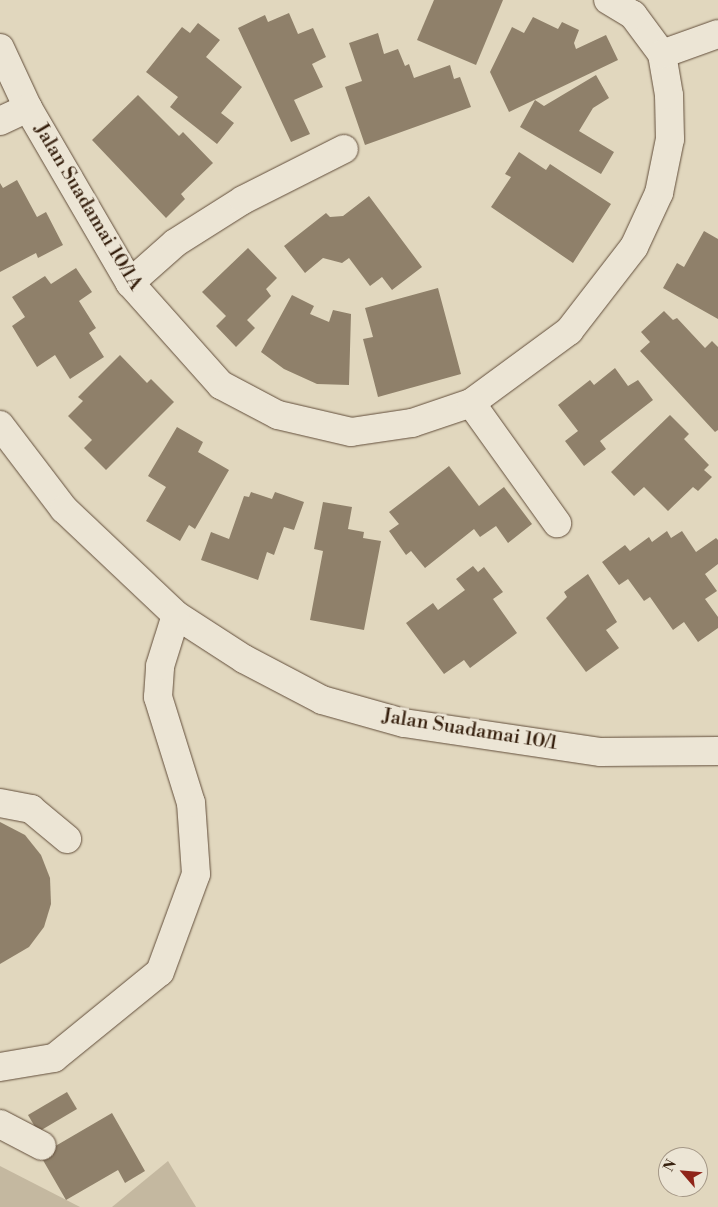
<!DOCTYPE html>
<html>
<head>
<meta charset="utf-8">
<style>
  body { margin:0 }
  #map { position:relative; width:718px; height:1207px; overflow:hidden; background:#e1d7be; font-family:"Libre Bodoni",serif }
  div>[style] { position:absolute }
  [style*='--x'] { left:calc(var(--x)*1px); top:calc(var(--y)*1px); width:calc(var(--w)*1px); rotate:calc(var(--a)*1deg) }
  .green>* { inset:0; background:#c4b8a0 }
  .building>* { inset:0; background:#8f806a }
  .roads { filter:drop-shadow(0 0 1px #624e3b) drop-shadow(0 0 1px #624e3b) }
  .minor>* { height:28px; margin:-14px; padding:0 14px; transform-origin:14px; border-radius:14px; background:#ece5d5 }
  span { translate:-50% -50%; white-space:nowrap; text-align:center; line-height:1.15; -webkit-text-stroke:5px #ece5d5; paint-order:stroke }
  .street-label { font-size:20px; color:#37210f }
  .north { position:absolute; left:658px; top:1147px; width:50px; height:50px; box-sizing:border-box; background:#ece5d5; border:1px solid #a49786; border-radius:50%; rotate:297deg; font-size:14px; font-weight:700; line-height:20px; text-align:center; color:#37210f }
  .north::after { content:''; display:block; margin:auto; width:18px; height:22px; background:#8f2418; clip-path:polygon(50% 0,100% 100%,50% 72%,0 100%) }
</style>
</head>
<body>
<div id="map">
  <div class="green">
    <i style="clip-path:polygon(168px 1161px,196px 1207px,112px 1207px)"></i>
    <i style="clip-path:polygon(0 1166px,80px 1207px,0 1207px)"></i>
  </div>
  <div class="building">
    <i style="clip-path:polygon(434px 0,503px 0,476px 65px,417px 40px)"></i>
    <i style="clip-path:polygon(289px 13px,298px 34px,313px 28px,326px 57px,312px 64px,323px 87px,294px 100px,310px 134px,291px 142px,238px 28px,265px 15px,268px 22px)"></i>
    <i style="clip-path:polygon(533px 17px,558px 29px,562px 22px,579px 30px,574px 43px,576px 49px,606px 35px,618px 60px,509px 112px,490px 72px,512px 27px,524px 33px)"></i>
    <i style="clip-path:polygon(198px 23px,220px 40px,206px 57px,242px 87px,221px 113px,234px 123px,217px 144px,170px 107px,178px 97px,146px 72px,182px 27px,190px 33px)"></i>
    <i style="clip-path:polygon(378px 33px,384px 54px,398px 49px,405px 66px,409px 64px,414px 78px,450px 65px,454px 79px,460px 77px,471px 107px,365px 145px,345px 87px,362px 81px,349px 43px)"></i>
    <i style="clip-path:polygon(596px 75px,609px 98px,593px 108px,579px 131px,614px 152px,601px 174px,520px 127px,535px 100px,544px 106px)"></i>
    <i style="clip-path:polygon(138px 95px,179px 136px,183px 132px,213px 163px,181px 194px,185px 199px,166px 218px,92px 140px)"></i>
    <i style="clip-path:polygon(519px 152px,546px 170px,550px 164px,611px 204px,573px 263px,491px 207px,511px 177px,505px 174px)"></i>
    <i style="clip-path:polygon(17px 180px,37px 217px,46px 212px,63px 245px,38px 258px,36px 253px,0 272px,0 183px,3px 188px)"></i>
    <i style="clip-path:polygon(369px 196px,422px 267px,392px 290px,382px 277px,370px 286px,349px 258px,342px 263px,323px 258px,305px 273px,284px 246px,326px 213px,330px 217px,343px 216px)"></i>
    <i style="clip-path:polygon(704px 231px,718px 239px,718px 319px,663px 288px,677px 263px,684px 267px)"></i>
    <i style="clip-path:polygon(248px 248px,277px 278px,266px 289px,271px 296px,247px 320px,255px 328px,236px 347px,216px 326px,226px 316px,202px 292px)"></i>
    <i style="clip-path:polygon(76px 268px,92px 292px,79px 301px,96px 328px,89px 333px,104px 357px,70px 379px,55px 355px,37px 367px,12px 326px,25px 317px,12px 297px,45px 276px,51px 284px)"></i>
    <i style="clip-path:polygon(438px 288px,461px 374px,378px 397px,363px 339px,373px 337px,365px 308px)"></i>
    <i style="clip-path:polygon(292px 295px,314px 306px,310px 314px,329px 322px,333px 310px,351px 314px,349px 385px,317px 384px,284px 369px,261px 352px)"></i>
    <i style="clip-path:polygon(664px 311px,673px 320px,677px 318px,705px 348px,712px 341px,718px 347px,718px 430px,715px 432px,640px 351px,650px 342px,641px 332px)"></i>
    <i style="clip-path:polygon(120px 355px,147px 383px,151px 379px,174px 402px,106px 470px,84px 448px,92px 440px,68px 416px,83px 401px,78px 397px)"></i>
    <i style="clip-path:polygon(615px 368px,628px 386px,638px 380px,653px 400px,600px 441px,606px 449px,584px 466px,565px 441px,578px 431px,558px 405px,590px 380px,594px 385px)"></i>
    <i style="clip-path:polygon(670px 415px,689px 434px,684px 439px,709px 465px,704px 470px,712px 477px,698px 491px,693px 487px,668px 511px,644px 487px,634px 496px,611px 472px)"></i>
    <i style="clip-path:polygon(177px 427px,203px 442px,198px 452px,229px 470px,195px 529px,189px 525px,180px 541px,146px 521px,166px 487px,148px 476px)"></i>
    <i style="clip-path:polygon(449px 466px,479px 506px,504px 487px,532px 524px,508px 543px,496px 526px,480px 537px,474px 529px,425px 568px,411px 551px,406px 555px,389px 531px,399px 524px,389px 512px)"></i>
    <i style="clip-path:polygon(251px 492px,272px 499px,275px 492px,304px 502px,294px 530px,284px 527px,274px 555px,267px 552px,258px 580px,201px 560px,211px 532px,229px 539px,244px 496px,249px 497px)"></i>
    <i style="clip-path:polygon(323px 502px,352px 507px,348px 529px,364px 532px,363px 538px,381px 541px,364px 630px,310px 620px,323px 551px,314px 549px)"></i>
    <i style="clip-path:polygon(667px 531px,671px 538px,682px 531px,696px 552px,716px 538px,718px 540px,718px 564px,705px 574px,717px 591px,705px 599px,718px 617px,718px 628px,698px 642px,684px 622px,673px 630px,650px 597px,644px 601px,628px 579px,619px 585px,602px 562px,625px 545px,630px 551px,649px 537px,652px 542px)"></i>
    <i style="clip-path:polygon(473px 566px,478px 572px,484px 567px,503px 592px,493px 599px,517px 633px,470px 668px,464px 660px,444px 674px,406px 623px,433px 603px,438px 610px,465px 590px,456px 579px)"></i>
    <i style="clip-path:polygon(588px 574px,617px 622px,606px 630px,619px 648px,586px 672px,546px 618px,567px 597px,564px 592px)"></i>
    <i style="clip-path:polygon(0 822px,25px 835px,41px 855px,50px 878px,51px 904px,44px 927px,29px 947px,0 964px)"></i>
    <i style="clip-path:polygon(67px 1092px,77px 1109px,38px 1132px,28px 1115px)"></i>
    <i style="clip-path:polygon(112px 1113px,145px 1171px,125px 1183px,118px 1170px,66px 1200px,40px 1155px)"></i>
  </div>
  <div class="roads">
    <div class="minor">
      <i style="--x:0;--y:48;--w:66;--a:65"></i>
      <i style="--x:28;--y:108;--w:203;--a:59.8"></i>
      <i style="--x:130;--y:283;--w:137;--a:48.3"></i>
      <i style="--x:221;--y:385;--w:64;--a:27.8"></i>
      <i style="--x:278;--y:415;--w:75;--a:13.1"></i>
      <i style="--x:351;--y:432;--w:62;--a:-8.4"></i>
      <i style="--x:412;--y:423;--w:62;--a:-18.7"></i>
      <i style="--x:471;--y:403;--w:122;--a:-36.3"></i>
      <i style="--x:569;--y:331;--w:106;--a:-52.3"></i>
      <i style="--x:634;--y:247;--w:60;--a:-65.2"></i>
      <i style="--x:659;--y:193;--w:55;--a:-78.5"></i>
      <i style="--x:670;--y:139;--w:44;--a:-91.3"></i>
      <i style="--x:669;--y:95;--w:42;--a:-99.7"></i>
      <i style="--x:662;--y:54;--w:49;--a:-126.6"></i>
      <i style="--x:633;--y:15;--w:29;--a:-149"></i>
      <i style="--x:662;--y:54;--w:59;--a:-19.7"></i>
      <i style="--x:0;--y:121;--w:31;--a:-25"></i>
      <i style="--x:130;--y:283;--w:60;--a:-41.6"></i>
      <i style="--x:175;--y:243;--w:80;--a:-32.3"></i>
      <i style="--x:243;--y:200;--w:113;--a:-26.8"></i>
      <i style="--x:471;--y:403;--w:148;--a:54.4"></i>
      <i style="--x:0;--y:425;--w:106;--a:52.7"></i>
      <i style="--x:64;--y:509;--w:154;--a:43.4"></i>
      <i style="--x:176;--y:615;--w:81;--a:32.9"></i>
      <i style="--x:244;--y:659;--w:88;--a:27.7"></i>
      <i style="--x:322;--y:700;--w:85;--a:15.7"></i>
      <i style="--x:404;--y:723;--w:199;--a:8.4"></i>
      <i style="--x:601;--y:752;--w:117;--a:-0.5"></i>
      <i style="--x:0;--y:803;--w:32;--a:11"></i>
      <i style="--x:31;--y:809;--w:47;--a:39.8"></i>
      <i style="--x:0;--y:1067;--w:55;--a:-9.5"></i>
      <i style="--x:54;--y:1058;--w:136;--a:-39.1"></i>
      <i style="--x:160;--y:972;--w:104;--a:-69.8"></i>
      <i style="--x:196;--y:874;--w:71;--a:-94"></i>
      <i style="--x:191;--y:803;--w:111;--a:-107.3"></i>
      <i style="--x:158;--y:697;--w:31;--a:-86"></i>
      <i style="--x:160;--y:666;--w:53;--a:-72.6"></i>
      <i style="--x:0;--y:1124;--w:47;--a:27.6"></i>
    </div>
  </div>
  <div class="street-label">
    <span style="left:88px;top:207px;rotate:59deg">Jalan Suadamai 10/1A</span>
    <span style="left:470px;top:730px;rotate:9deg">Jalan Suadamai 10/1</span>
  </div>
  <div class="north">N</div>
</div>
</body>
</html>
